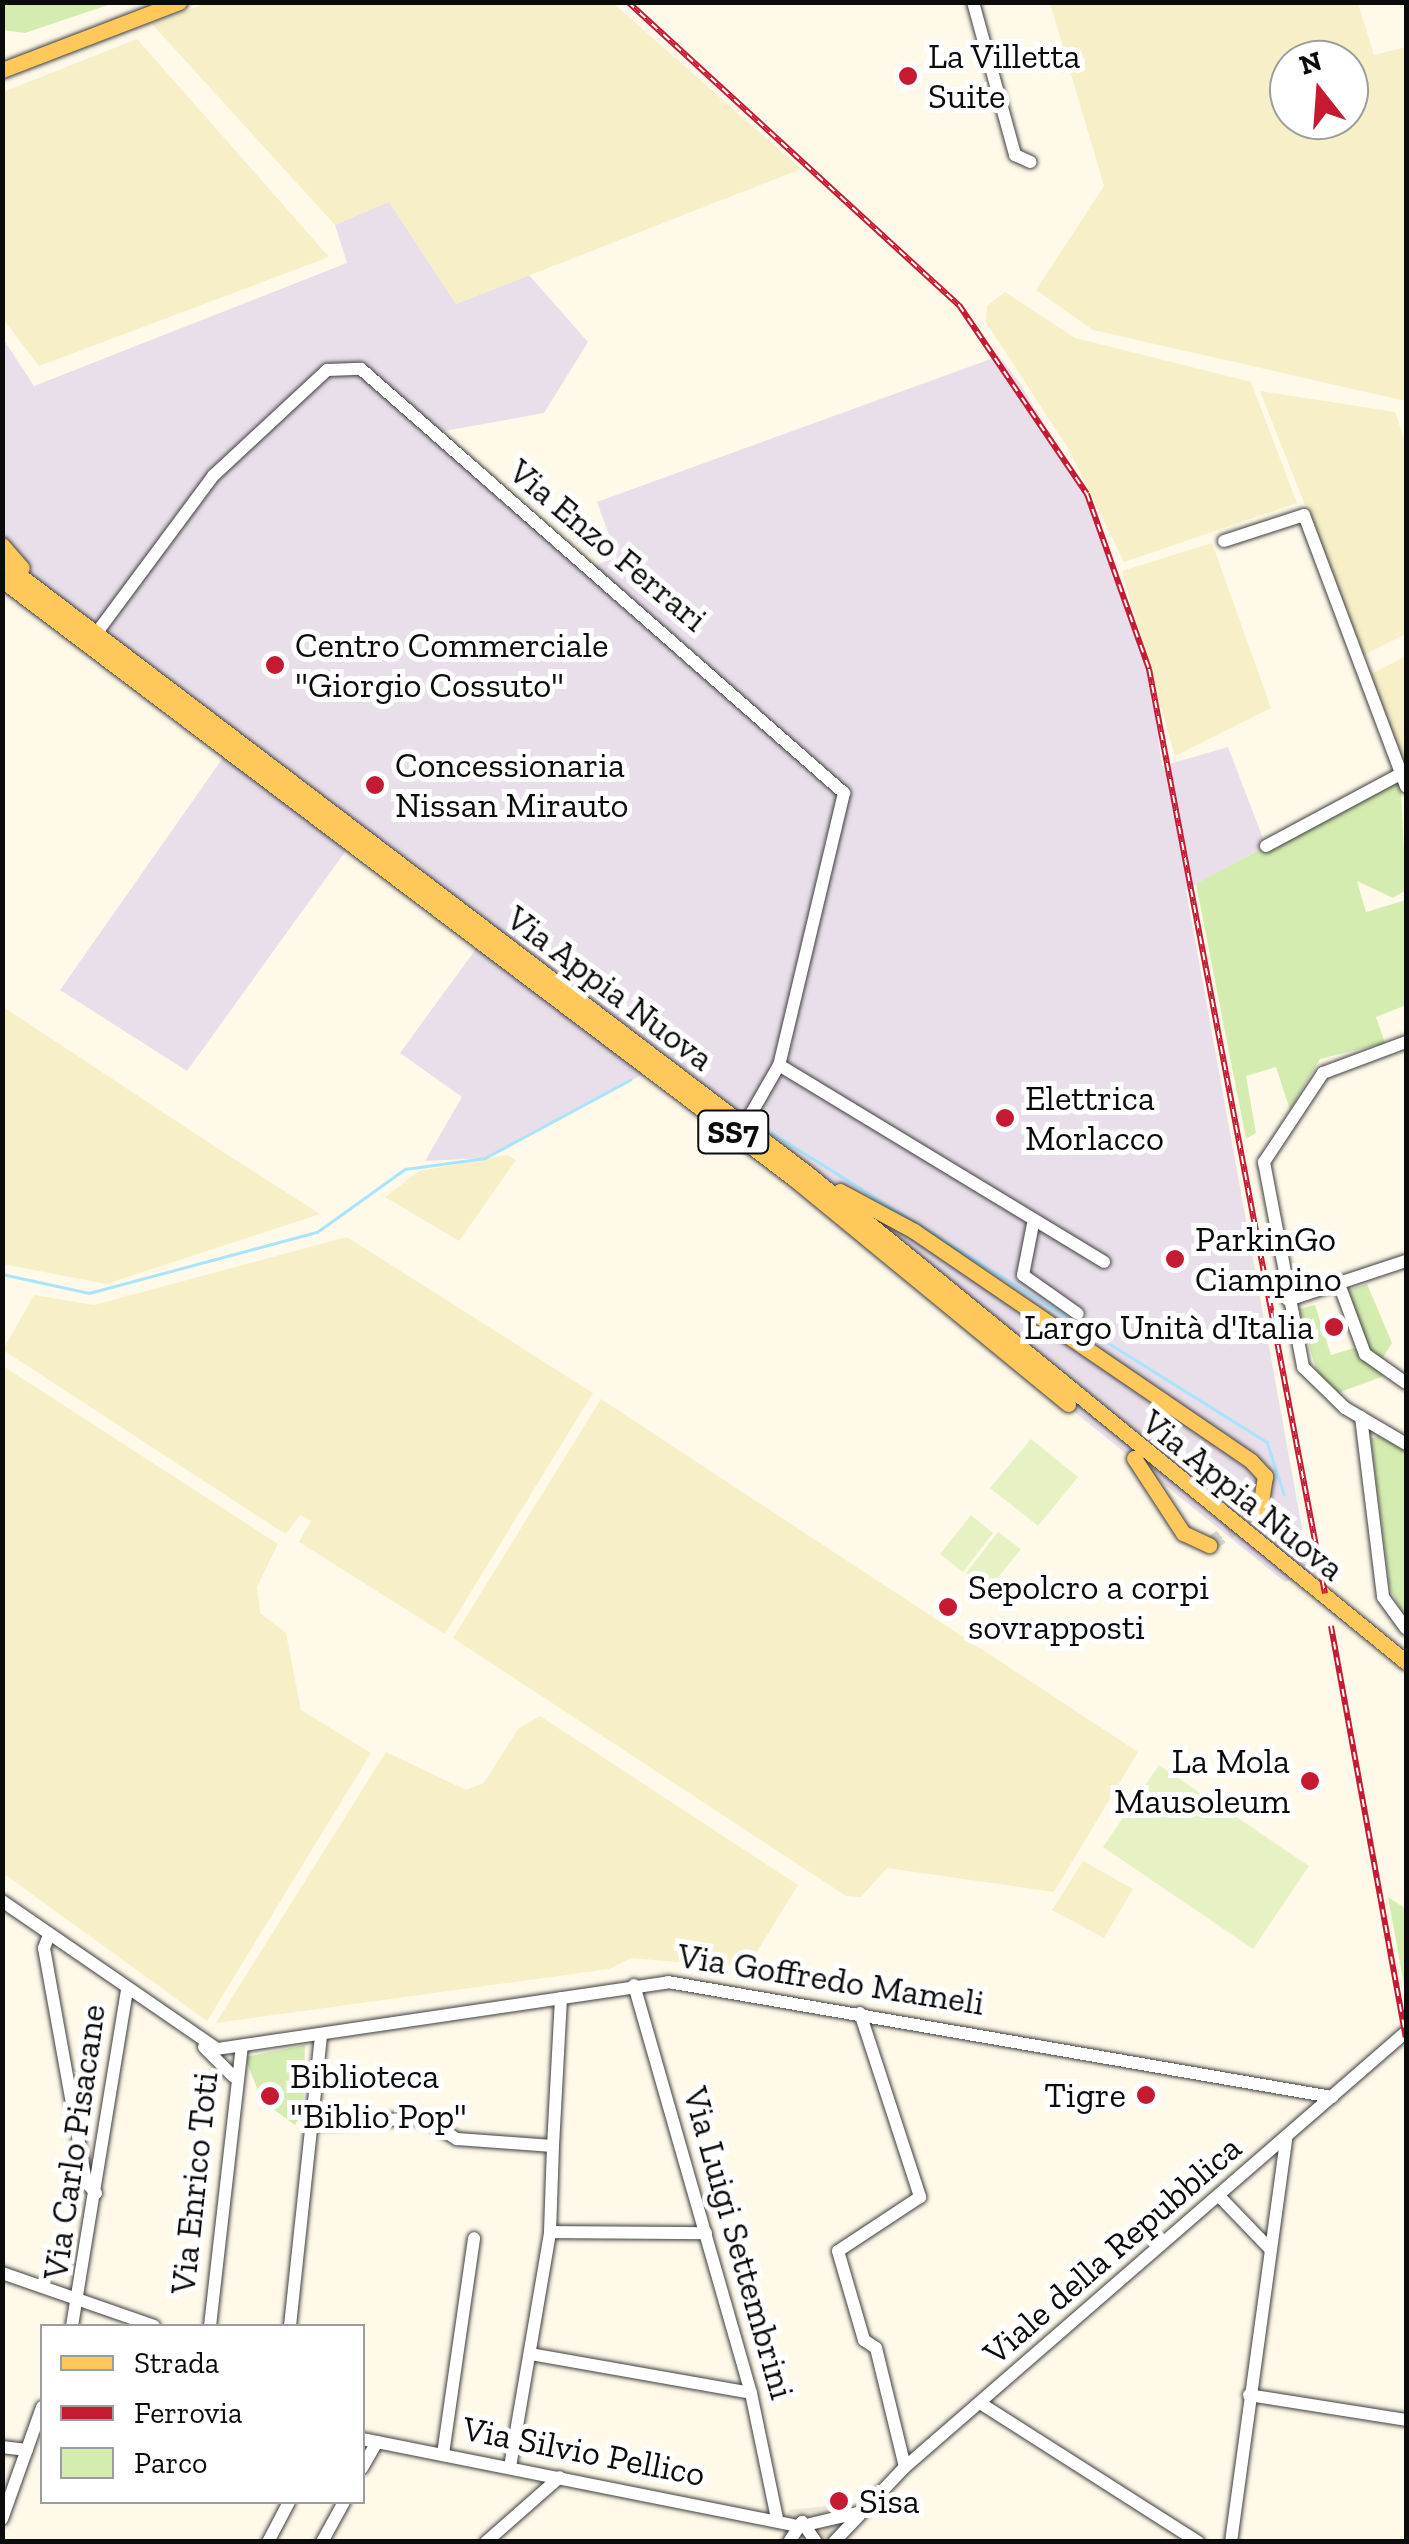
<!DOCTYPE html>
<html>
<head>
<meta charset="utf-8">
<style>
  body { margin:0 }
  #map { position:relative; width:1409px; height:2544px; overflow:hidden; background:#fff9ea; font-family:"Zilla Slab",serif }
  div>[style] { position:absolute }
  [style*='--x'] { left:calc(var(--x)*1px); top:calc(var(--y)*1px); width:calc(var(--w)*1px); rotate:calc(var(--a)*1deg) }
  .industrial>* { inset:0; background:#e9dfeb }
  .farmland>* { inset:0; background:#f7efc8 }
  .green>* { inset:0; background:#d5ecb1 }
  .pitch>* { inset:0; background:#e6f2c4 }
  .plaza>* { inset:0; background:#efe7d9 }
  .stream>* { height:2.5px; margin:-1.25px; padding:0 1.25px; transform-origin:1.25px; border-radius:1.25px; background:#aae4fb }
  .major-tunnel>* { height:15px; margin-top:-7.5px; transform-origin:0; background:repeating-linear-gradient(90deg,#dad5c9 0 15px,transparent 0 23px) }
  .roads { filter:drop-shadow(0 0 2px #3e3e3e) drop-shadow(0 0 2px #3e3e3e) }
  .minor>* { height:12px; margin:-6px; padding:0 6px; transform-origin:6px; border-radius:6px; background:#fff }
  .major>* { height:15px; margin:-7.5px; padding:0 7.5px; transform-origin:7.5px; border-radius:7.5px; background:#ffc85a }
  .rail>* { height:6px; margin-top:-3px; transform-origin:0; background:repeating-linear-gradient(90deg,#fff 0 8px,#c51a32 0 16px); box-sizing:border-box; border-block:2px solid #c51a32 }
  .dots>* { width:28px; height:28px; translate:-50% -50%; box-sizing:border-box; border:5px solid #fff; border-radius:50% }
  span { translate:-50% -50%; white-space:nowrap; text-align:center; line-height:1.15; -webkit-text-stroke:10px #fff; paint-order:stroke }
  .shield-label span { padding:2px 8px; background:#fff; border:2px solid; border-radius:8px; -webkit-text-stroke-width:0 }
  .shield-label { font-size:32px; color:#0b0b0b; font-weight:700 }
  .poi-label { font-size:35px; color:#0b0b0b }
  .left { translate:0 -50%; text-align:left }
  .right { translate:-100% -50%; text-align:right }
  .street-label { font-size:35px; color:#0b0b0b }
  .frame { position:absolute; inset:0; border:5px solid #0b0b0b; pointer-events:none }
  .legend { position:absolute; left:40px; top:2324px; width:325px; height:180px; box-sizing:border-box; background:#fff; border:2px solid #9d9d9d; margin:0; padding:12px 18px; list-style:none; font-size:30px; color:#0b0b0b }
  .legend li { display:flex; align-items:center; gap:20px; height:50px }
  .legend b { width:50px; border:2px solid #9d9d9d }
  .north { position:absolute; left:1269px; top:40px; width:100px; height:100px; box-sizing:border-box; background:#fff; border:2px solid #9d9d9d; border-radius:50%; rotate:343deg; font-size:28px; font-weight:700; line-height:40px; text-align:center; color:#0b0b0b }
  .north::after { content:''; display:block; margin:auto; width:35px; height:45px; background:#c51a32; clip-path:polygon(50% 0,100% 100%,50% 72%,0 100%) }
</style>
</head>
<body>
<div id="map">
  <div class="industrial">
    <i style="clip-path:polygon(389px 201px,456px 304px,529px 275px,588px 342px,544px 413px,433px 433px,588px 568px,617px 557px,597px 502px,999px 356px,1019px 382px,1087px 494px,1149px 669px,1162px 766px,1228px 747px,1266px 846px,1186px 890px,1310px 1572px,1285px 1582px,651px 1070px,485px 1158px,425px 1161px,462px 1097px,400px 1053px,481px 942px,350px 845px,187px 1071px,60px 990px,227px 752px,42px 612px,3px 594px,2px 337px,34px 386px,347px 263px,335px 225px)"></i>
  </div>
  <div class="farmland">
    <i style="clip-path:polygon(209px 2px,613px 3px,801px 169px,456px 304px,389px 202px,335px 225px,152px 24px)"></i>
    <i style="clip-path:polygon(evenodd,1050px 3px,1358px 3px,1374px 55px,1406px 47px,1406px 401px,1093px 330px,1036px 290px,1104px 186px,1050px 3px,1289px 60px,1349px 60px,1349px 120px,1289px 120px,1289px 60px)"></i>
    <i style="clip-path:polygon(137px 39px,329px 257px,39px 366px,3px 319px,3px 92px)"></i>
    <i style="clip-path:polygon(1005px 292px,1075px 338px,1251px 382px,1297px 503px,1124px 562px,1069px 450px,986px 322px,987px 306px)"></i>
    <i style="clip-path:polygon(1260px 391px,1395px 412px,1406px 445px,1406px 634px,1364px 655px)"></i>
    <i style="clip-path:polygon(1212px 543px,1271px 708px,1175px 756px,1122px 571px)"></i>
    <i style="clip-path:polygon(1406px 656px,1406px 790px,1363px 678px)"></i>
    <i style="clip-path:polygon(2px 1006px,220px 1150px,320px 1214px,106px 1284px,3px 1264px)"></i>
    <i style="clip-path:polygon(507px 1155px,516px 1160px,459px 1241px,385px 1197px,419px 1171px)"></i>
    <i style="clip-path:polygon(347px 1237px,593px 1393px,445px 1634px,299px 1542px,311px 1521px,300px 1515px,286px 1534px,279px 1530px,3px 1350px,34px 1295px,94px 1305px)"></i>
    <i style="clip-path:polygon(3px 1366px,278px 1544px,257px 1587px,260px 1613px,286px 1633px,301px 1710px,371px 1753px,207px 2021px,3px 1873px)"></i>
    <i style="clip-path:polygon(601px 1399px,1138px 1752px,1054px 1892px,887px 1868px,861px 1897px,846px 1896px,453px 1638px)"></i>
    <i style="clip-path:polygon(540px 1716px,798px 1885px,747px 1968px,631px 1958px,609px 1969px,216px 2023px,386px 1752px,466px 1790px,484px 1783px,518px 1729px)"></i>
    <i style="clip-path:polygon(1083px 1861px,1133px 1889px,1104px 1938px,1052px 1910px)"></i>
  </div>
  <div class="green">
    <i style="clip-path:polygon(2px 3px,3px 2px,114px 3px,25px 33px,3px 30px)"></i>
    <i style="clip-path:polygon(1400px 774px,1406px 890px,1393px 898px,1357px 881px,1366px 912px,1406px 900px,1406px 1005px,1376px 1017px,1385px 1043px,1320px 1059px,1290px 1110px,1276px 1067px,1246px 1076px,1256px 1133px,1246px 1139px,1196px 884px)"></i>
    <i style="clip-path:polygon(1367px 1284px,1392px 1343px,1382px 1359px,1368px 1349px,1348px 1290px)"></i>
    <i style="clip-path:polygon(1315px 1305px,1331px 1355px,1354px 1348px,1384px 1376px,1335px 1394px,1318px 1377px,1299px 1309px)"></i>
    <i style="clip-path:polygon(1380px 1435px,1406px 1452px,1406px 1619px,1390px 1589px,1371px 1439px)"></i>
    <i style="clip-path:polygon(1388px 1897px,1406px 1909px,1406px 1996px)"></i>
    <i style="clip-path:polygon(305px 2045px,303px 2111px,295px 2125px,262px 2101px,245px 2057px)"></i>
  </div>
  <div class="pitch">
    <i style="clip-path:polygon(1031px 1439px,1078px 1477px,1038px 1526px,990px 1488px)"></i>
    <i style="clip-path:polygon(971px 1515px,993px 1533px,963px 1572px,940px 1554px)"></i>
    <i style="clip-path:polygon(998px 1532px,1021px 1549px,988px 1590px,966px 1573px)"></i>
    <i style="clip-path:polygon(1159px 1765px,1309px 1866px,1253px 1949px,1103px 1847px)"></i>
  </div>
  <div class="plaza">
    <i style="clip-path:polygon(835px 2505px,858px 2524px,847px 2541px,781px 2542px,789px 2510px)"></i>
  </div>
  <div class="stream">
    <i style="--x:772;--y:1133;--w:584;--a:31.97"></i>
    <i style="--x:1267;--y:1442;--w:55;--a:71.9"></i>
    <i style="--x:2;--y:1274;--w:89;--a:12.3"></i>
    <i style="--x:89;--y:1293;--w:236;--a:-15"></i>
    <i style="--x:317;--y:1232;--w:108;--a:-35.6"></i>
    <i style="--x:405;--y:1169;--w:81;--a:-7.8"></i>
    <i style="--x:485;--y:1158;--w:165;--a:-28.3"></i>
  </div>
  <div class="major-tunnel">
    <i style="--x:1209;--y:1545;--w:63;--a:-36"></i>
  </div>
  <div class="roads">
    <div class="minor">
      <i style="--x:973;--y:2;--w:159;--a:74.6"></i>
      <i style="--x:1015;--y:155;--w:17;--a:24"></i>
      <i style="--x:1224;--y:541;--w:84;--a:-18"></i>
      <i style="--x:1304;--y:515;--w:290;--a:69.4"></i>
      <i style="--x:95;--y:635;--w:198;--a:-53.4"></i>
      <i style="--x:213;--y:476;--w:156;--a:-42.9"></i>
      <i style="--x:327;--y:370;--w:34;--a:-2"></i>
      <i style="--x:361;--y:369;--w:643;--a:41.28"></i>
      <i style="--x:844;--y:793;--w:280;--a:103.4"></i>
      <i style="--x:779;--y:1065;--w:70;--a:119.8"></i>
      <i style="--x:1266;--y:846;--w:152;--a:-28.2"></i>
      <i style="--x:1406;--y:1042;--w:89;--a:159.5"></i>
      <i style="--x:1323;--y:1073;--w:107;--a:123.5"></i>
      <i style="--x:1264;--y:1162;--w:209;--a:79.2"></i>
      <i style="--x:1303;--y:1367;--w:59;--a:44.3"></i>
      <i style="--x:1345;--y:1408;--w:71;--a:30.5"></i>
      <i style="--x:779;--y:1065;--w:380;--a:31.2"></i>
      <i style="--x:1033;--y:1224;--w:52;--a:101.1"></i>
      <i style="--x:1023;--y:1275;--w:67;--a:35.3"></i>
      <i style="--x:1339;--y:1284;--w:75;--a:69.6"></i>
      <i style="--x:1365;--y:1354;--w:50;--a:35.3"></i>
      <i style="--x:1288;--y:1300;--w:124;--a:-18.3"></i>
      <i style="--x:1361;--y:1417;--w:181;--a:83"></i>
      <i style="--x:1383;--y:1597;--w:39;--a:54"></i>
      <i style="--x:2;--y:1901;--w:261;--a:34.5"></i>
      <i style="--x:217;--y:2049;--w:456;--a:-8.4"></i>
      <i style="--x:668;--y:1982;--w:674;--a:9.83"></i>
      <i style="--x:49;--y:1935;--w:14;--a:111"></i>
      <i style="--x:44;--y:1948;--w:238;--a:79.8"></i>
      <i style="--x:86;--y:2182;--w:15;--a:48"></i>
      <i style="--x:634;--y:1985;--w:424;--a:74"></i>
      <i style="--x:751;--y:2393;--w:129;--a:78.3"></i>
      <i style="--x:860;--y:2013;--w:194;--a:71.9"></i>
      <i style="--x:920;--y:2197;--w:98;--a:146.6"></i>
      <i style="--x:838;--y:2251;--w:93;--a:73.7"></i>
      <i style="--x:864;--y:2340;--w:14;--a:34"></i>
      <i style="--x:876;--y:2348;--w:122;--a:76.3"></i>
      <i style="--x:204;--y:2047;--w:42;--a:45"></i>
      <i style="--x:311;--y:2124;--w:112;--a:-3.1"></i>
      <i style="--x:423;--y:2118;--w:40;--a:32"></i>
      <i style="--x:457;--y:2139;--w:96;--a:4.2"></i>
      <i style="--x:553;--y:2146;--w:148;--a:-86.9"></i>
      <i style="--x:1219;--y:2196;--w:72;--a:46.1"></i>
      <i style="--x:550;--y:2232;--w:156;--a:0.4"></i>
      <i style="--x:2;--y:2273;--w:161;--a:19.2"></i>
      <i style="--x:72;--y:2326;--w:339;--a:-80.7"></i>
      <i style="--x:210;--y:2326;--w:281;--a:-83.5"></i>
      <i style="--x:290;--y:2326;--w:293;--a:-83.9"></i>
      <i style="--x:530;--y:2354;--w:224;--a:10"></i>
      <i style="--x:1249;--y:2395;--w:159;--a:9"></i>
      <i style="--x:980;--y:2403;--w:259;--a:32.5"></i>
      <i style="--x:362;--y:2439;--w:440;--a:11.3"></i>
      <i style="--x:2;--y:2447;--w:25;--a:7"></i>
      <i style="--x:443;--y:2454;--w:218;--a:-81.8"></i>
      <i style="--x:510;--y:2467;--w:238;--a:-80.3"></i>
      <i style="--x:550;--y:2232;--w:86;--a:-88"></i>
      <i style="--x:362;--y:2468;--w:30;--a:-60"></i>
      <i style="--x:2;--y:2519;--w:119;--a:-70.3"></i>
      <i style="--x:810;--y:2524;--w:48;--a:-13.2"></i>
      <i style="--x:268;--y:2542;--w:45;--a:-62.3"></i>
      <i style="--x:322;--y:2542;--w:46;--a:-61.2"></i>
      <i style="--x:486;--y:2542;--w:98;--a:-41.3"></i>
      <i style="--x:789;--y:2542;--w:24;--a:-57"></i>
      <i style="--x:802;--y:2522;--w:24;--a:55"></i>
      <i style="--x:834;--y:2542;--w:103;--a:-46.6"></i>
      <i style="--x:905;--y:2467;--w:663;--a:-40.97"></i>
      <i style="--x:1231;--y:2542;--w:408;--a:-82.2"></i>
    </div>
    <div class="major">
      <i style="--x:2;--y:70;--w:190;--a:-21"></i>
      <i style="--x:2;--y:545;--w:30;--a:49"></i>
      <i style="--x:2;--y:562;--w:1011;--a:37.2"></i>
      <i style="--x:807;--y:1173;--w:773;--a:39.23"></i>
      <i style="--x:2;--y:580;--w:992;--a:37.09"></i>
      <i style="--x:793;--y:1178;--w:356;--a:39.4"></i>
      <i style="--x:840;--y:1191;--w:84;--a:28.4"></i>
      <i style="--x:914;--y:1231;--w:408;--a:34.3"></i>
      <i style="--x:1251;--y:1461;--w:21;--a:47"></i>
      <i style="--x:1265;--y:1476;--w:32;--a:99"></i>
      <i style="--x:1134;--y:1458;--w:90;--a:56.8"></i>
      <i style="--x:1183;--y:1533;--w:29;--a:25"></i>
    </div>
  </div>
  <div class="rail">
    <i style="--x:628;--y:2;--w:449;--a:42.5"></i>
    <i style="--x:959;--y:305;--w:228;--a:55.9"></i>
    <i style="--x:1087;--y:494;--w:186;--a:70.5"></i>
    <i style="--x:1149;--y:669;--w:941;--a:79.22"></i>
    <i style="--x:1331;--y:1626;--w:418;--a:79.7"></i>
  </div>
  <div class="dots">
    <i style="left:908px;top:76px;background:#c51a32"></i>
    <i style="left:275px;top:665px;background:#c51a32"></i>
    <i style="left:375px;top:785px;background:#c51a32"></i>
    <i style="left:1005px;top:1118px;background:#c51a32"></i>
    <i style="left:1175px;top:1259px;background:#c51a32"></i>
    <i style="left:1334px;top:1327px;background:#c51a32"></i>
    <i style="left:948px;top:1607px;background:#c51a32"></i>
    <i style="left:1310px;top:1781px;background:#c51a32"></i>
    <i style="left:1146px;top:2095px;background:#c51a32"></i>
    <i style="left:270px;top:2096px;background:#c51a32"></i>
    <i style="left:839px;top:2501px;background:#c51a32"></i>
  </div>
  <div class="shield-label">
    <span style="left:733px;top:1132px">SS7</span>
  </div>
  <div class="poi-label">
    <span class="left" style="left:928px;top:76px">La Villetta<br>Suite</span>
    <span class="left" style="left:295px;top:665px">Centro Commerciale<br>"Giorgio Cossuto"</span>
    <span class="left" style="left:395px;top:785px">Concessionaria<br>Nissan Mirauto</span>
    <span class="left" style="left:1025px;top:1118px">Elettrica<br>Morlacco</span>
    <span class="left" style="left:1195px;top:1259px">ParkinGo<br>Ciampino</span>
    <span class="right" style="left:1314px;top:1327px">Largo Unità d'Italia</span>
    <span class="left" style="left:968px;top:1607px">Sepolcro a corpi<br>sovrapposti</span>
    <span class="right" style="left:1290px;top:1781px">La Mola<br>Mausoleum</span>
    <span class="left" style="left:290px;top:2096px">Biblioteca<br>"Biblio Pop"</span>
    <span class="right" style="left:1126px;top:2095px">Tigre</span>
    <span class="left" style="left:859px;top:2501px">Sisa</span>
  </div>
  <div class="street-label">
    <span style="left:608px;top:545px;rotate:40deg">Via Enzo Ferrari</span>
    <span style="left:610px;top:988px;rotate:37deg">Via Appia Nuova</span>
    <span style="left:1243px;top:1495px;rotate:39deg">Via Appia Nuova</span>
    <span style="left:831px;top:1979px;rotate:9deg">Via Goffredo Mameli</span>
    <span style="left:74px;top:2142px;rotate:-82deg">Via Carlo Pisacane</span>
    <span style="left:194px;top:2183px;rotate:-84deg">Via Enrico Toti</span>
    <span style="left:739px;top:2243px;rotate:74deg">Via Luigi Settembrini</span>
    <span style="left:1112px;top:2250px;rotate:-41deg">Viale della Repubblica</span>
    <span style="left:584px;top:2451px;rotate:11deg">Via Silvio Pellico</span>
  </div>
  <div class="frame"></div>
  <ul class="legend">
  <li><b style="height:12px;background:#ffc85a"></b>Strada</li>
  <li><b style="height:12px;background:#c51a32"></b>Ferrovia</li>
  <li><b style="height:28px;background:#d5ecb1"></b>Parco</li>
  </ul>
  <div class="north">N</div>
</div>
</body>
</html>
